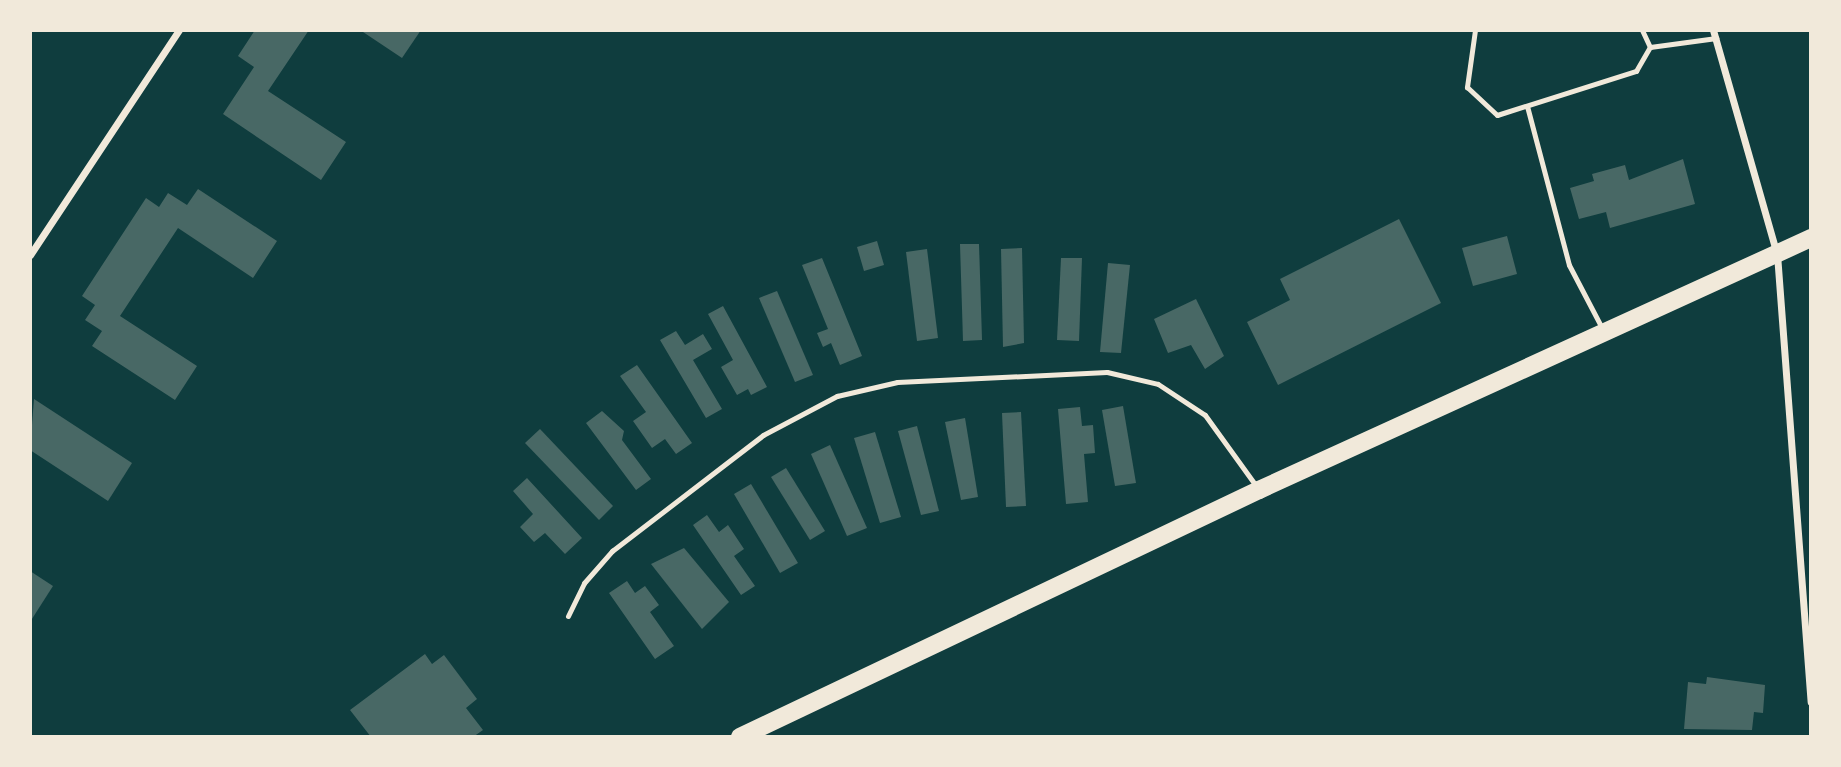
<!DOCTYPE html>
<html>
<head>
<meta charset="utf-8">
<style>
  body { margin:0 }
  #map { position:relative; width:1841px; height:767px; overflow:hidden; background:#0f3d3e; font-family:"Source Sans 3",sans-serif }
  div>[style] { position:absolute }
  [style*='--x'] { left:calc(var(--x)*1px); top:calc(var(--y)*1px); width:calc(var(--w)*1px); rotate:calc(var(--a)*1deg) }
  .building>* { inset:0; background:#486865 }
  .service>* { height:5px; margin:-2.5px; padding:0 2.5px; transform-origin:2.5px; border-radius:2.5px; background:#f1e9da }
  .minor>* { height:7px; margin:-3.5px; padding:0 3.5px; transform-origin:3.5px; border-radius:3.5px; background:#f1e9da }
  .primary>* { height:18px; margin:-9px; padding:0 9px; transform-origin:9px; border-radius:9px; background:#f1e9da }
  span { translate:-50% -50%; white-space:nowrap; text-align:center; line-height:1.15; -webkit-text-stroke:6px #f1e9da; paint-order:stroke }
  .frame { position:absolute; inset:0; border:32px solid #f1e9da; pointer-events:none }
</style>
</head>
<body>
<div id="map">
  <div class="building">
    <i style="clip-path:polygon(255px 30px,309px 30px,268px 91px,346px 142px,321px 180px,223px 114px,254px 67px,238px 56px)"></i>
    <i style="clip-path:polygon(360px 30px,421px 30px,402px 58px)"></i>
    <i style="clip-path:polygon(1683px 159px,1695px 204px,1610px 228px,1606px 212px,1579px 219px,1570px 188px,1594px 181px,1592px 174px,1625px 165px,1629px 180px)"></i>
    <i style="clip-path:polygon(198px 189px,277px 241px,253px 278px,178px 228px,120px 316px,197px 366px,175px 400px,92px 346px,102px 331px,85px 320px,95px 305px,82px 296px,146px 198px,159px 207px,168px 193px,187px 205px)"></i>
    <i style="clip-path:polygon(1399px 219px,1441px 303px,1278px 385px,1247px 322px,1290px 300px,1280px 279px)"></i>
    <i style="clip-path:polygon(1507px 236px,1517px 274px,1473px 286px,1462px 248px)"></i>
    <i style="clip-path:polygon(877px 241px,884px 265px,864px 271px,857px 247px)"></i>
    <i style="clip-path:polygon(960px 244px,979px 244px,982px 340px,963px 341px)"></i>
    <i style="clip-path:polygon(1022px 248px,1024px 343px,1003px 347px,1001px 249px)"></i>
    <i style="clip-path:polygon(927px 249px,938px 338px,917px 341px,906px 252px)"></i>
    <i style="clip-path:polygon(822px 258px,862px 356px,840px 365px,831px 343px,823px 347px,817px 333px,828px 329px,802px 265px)"></i>
    <i style="clip-path:polygon(1061px 258px,1082px 258px,1079px 341px,1057px 340px)"></i>
    <i style="clip-path:polygon(1108px 263px,1130px 265px,1121px 353px,1100px 352px)"></i>
    <i style="clip-path:polygon(777px 291px,813px 375px,795px 382px,759px 298px)"></i>
    <i style="clip-path:polygon(1196px 299px,1224px 356px,1205px 369px,1191px 345px,1168px 353px,1154px 319px)"></i>
    <i style="clip-path:polygon(723px 306px,767px 387px,751px 395px,748px 389px,737px 395px,721px 367px,733px 360px,708px 314px)"></i>
    <i style="clip-path:polygon(676px 331px,685px 345px,703px 334px,712px 349px,693px 360px,722px 409px,706px 418px,660px 340px)"></i>
    <i style="clip-path:polygon(637px 365px,692px 443px,676px 454px,665px 439px,652px 448px,633px 421px,646px 412px,620px 376px)"></i>
    <i style="clip-path:polygon(34px 399px,132px 463px,108px 501px,30px 450px)"></i>
    <i style="clip-path:polygon(1123px 406px,1136px 483px,1115px 486px,1102px 410px)"></i>
    <i style="clip-path:polygon(1080px 407px,1082px 426px,1093px 425px,1095px 453px,1084px 454px,1088px 502px,1066px 504px,1058px 409px)"></i>
    <i style="clip-path:polygon(602px 411px,624px 431px,622px 440px,651px 479px,636px 490px,586px 423px)"></i>
    <i style="clip-path:polygon(1021px 412px,1026px 506px,1006px 507px,1002px 413px)"></i>
    <i style="clip-path:polygon(965px 418px,978px 497px,961px 500px,945px 422px)"></i>
    <i style="clip-path:polygon(917px 426px,939px 511px,921px 515px,898px 431px)"></i>
    <i style="clip-path:polygon(540px 429px,613px 506px,599px 520px,525px 443px)"></i>
    <i style="clip-path:polygon(875px 432px,901px 517px,880px 523px,854px 438px)"></i>
    <i style="clip-path:polygon(830px 445px,867px 528px,847px 536px,811px 454px)"></i>
    <i style="clip-path:polygon(786px 468px,825px 531px,810px 540px,771px 477px)"></i>
    <i style="clip-path:polygon(527px 478px,582px 538px,565px 554px,545px 533px,534px 542px,520px 527px,533px 514px,513px 491px)"></i>
    <i style="clip-path:polygon(751px 484px,798px 563px,780px 573px,734px 494px)"></i>
    <i style="clip-path:polygon(707px 515px,719px 532px,728px 525px,744px 549px,734px 556px,755px 586px,741px 595px,693px 525px)"></i>
    <i style="clip-path:polygon(684px 548px,729px 602px,702px 629px,651px 564px)"></i>
    <i style="clip-path:polygon(30px 571px,53px 586px,30px 622px)"></i>
    <i style="clip-path:polygon(627px 581px,635px 593px,645px 586px,659px 605px,650px 612px,674px 646px,655px 659px,609px 593px)"></i>
    <i style="clip-path:polygon(425px 654px,432px 664px,444px 655px,477px 699px,466px 708px,483px 730px,473px 737px,371px 737px,350px 710px)"></i>
    <i style="clip-path:polygon(1707px 677px,1765px 685px,1763px 713px,1754px 712px,1752px 730px,1684px 729px,1688px 682px,1706px 684px)"></i>
  </div>
  <div class="service">
    <i style="--x:1475;--y:30;--w:58;--a:98"></i>
    <i style="--x:1467;--y:87;--w:41;--a:43"></i>
    <i style="--x:1497;--y:115;--w:146;--a:-17.6"></i>
    <i style="--x:1636;--y:71;--w:28;--a:-60"></i>
    <i style="--x:1642;--y:30;--w:19;--a:65"></i>
    <i style="--x:1650;--y:47;--w:67;--a:-7.8"></i>
    <i style="--x:1527;--y:106;--w:164;--a:75.2"></i>
    <i style="--x:1569;--y:265;--w:73;--a:62.4"></i>
    <i style="--x:568;--y:616;--w:37;--a:-64"></i>
    <i style="--x:584;--y:583;--w:43;--a:-48.8"></i>
    <i style="--x:612;--y:551;--w:190;--a:-37.5"></i>
    <i style="--x:763;--y:435;--w:84;--a:-27.8"></i>
    <i style="--x:837;--y:396;--w:62;--a:-13.1"></i>
    <i style="--x:897;--y:382;--w:210;--a:-2.7"></i>
    <i style="--x:1107;--y:372;--w:52;--a:13.2"></i>
    <i style="--x:1158;--y:384;--w:56;--a:33.4"></i>
    <i style="--x:1205;--y:415;--w:89;--a:54.2"></i>
  </div>
  <div class="minor">
    <i style="--x:1713;--y:30;--w:233;--a:74.1"></i>
    <i style="--x:1777;--y:254;--w:449;--a:85.7"></i>
    <i style="--x:30;--y:255;--w:270;--a:-56.5"></i>
  </div>
  <div class="primary">
    <i style="--x:740;--y:737;--w:575;--a:-25.45"></i>
    <i style="--x:1259;--y:490;--w:607;--a:-24.54"></i>
  </div>
  <div class="frame"></div>
</div>
</body>
</html>
